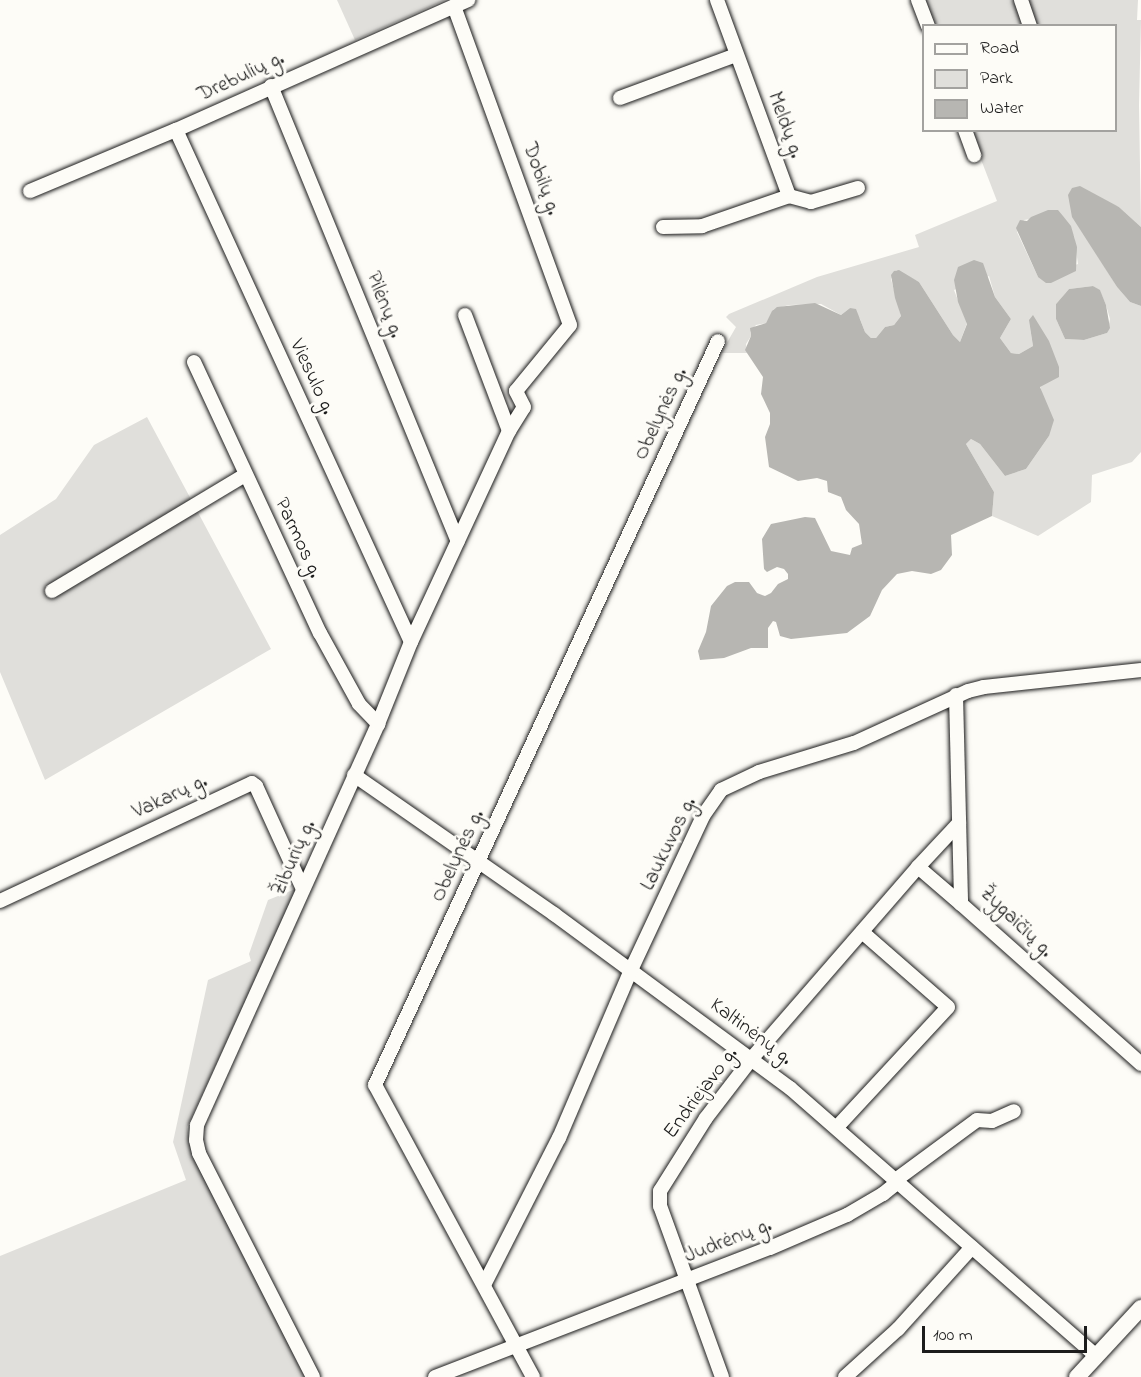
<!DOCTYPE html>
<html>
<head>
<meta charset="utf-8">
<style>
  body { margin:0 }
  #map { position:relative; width:1141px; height:1377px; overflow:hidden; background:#fdfcf7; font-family:"Indie Flower",sans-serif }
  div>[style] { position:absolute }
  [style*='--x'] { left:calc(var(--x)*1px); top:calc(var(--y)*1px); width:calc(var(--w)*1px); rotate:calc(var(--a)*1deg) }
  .green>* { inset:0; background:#e0dfdb }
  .water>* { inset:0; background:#b7b6b2 }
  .roads { filter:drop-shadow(0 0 2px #1c1c1c) drop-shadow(0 0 2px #1c1c1c) }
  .minor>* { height:14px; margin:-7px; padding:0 7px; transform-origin:7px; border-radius:7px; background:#fdfcf7 }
  .major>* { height:16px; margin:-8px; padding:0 8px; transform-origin:8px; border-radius:8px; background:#fdfcf7 }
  span { translate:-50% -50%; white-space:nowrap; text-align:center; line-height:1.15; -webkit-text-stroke:6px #fdfcf7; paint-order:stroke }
  .street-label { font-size:21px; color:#1c1c1c }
  .legend { position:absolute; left:922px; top:24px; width:195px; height:108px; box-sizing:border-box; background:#fdfcf7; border:2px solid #a3a29f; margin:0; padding:8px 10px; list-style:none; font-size:18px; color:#1c1c1c }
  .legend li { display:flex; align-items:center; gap:12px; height:30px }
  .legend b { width:30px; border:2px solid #a3a29f }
  .scale { position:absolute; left:922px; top:1326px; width:165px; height:27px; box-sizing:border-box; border:3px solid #1c1c1c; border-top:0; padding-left:8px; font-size:18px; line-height:21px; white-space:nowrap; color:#1c1c1c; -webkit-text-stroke:4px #fdfcf7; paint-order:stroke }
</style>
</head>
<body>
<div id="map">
  <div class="green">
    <i style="clip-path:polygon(337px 0,445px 0,355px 40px)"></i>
    <i style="clip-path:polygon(evenodd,922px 0,1138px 0,1137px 20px,1141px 20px,1139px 105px,1141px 227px,1119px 207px,1092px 195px,1088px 240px,1117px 287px,1130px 302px,1141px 306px,1141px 452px,1132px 462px,1092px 475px,1091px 502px,1038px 536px,992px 516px,994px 492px,966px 444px,971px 439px,980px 444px,1005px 476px,1026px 469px,1049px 436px,1029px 320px,1033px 346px,1019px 354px,1011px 353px,1000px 338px,1011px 319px,995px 297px,989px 276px,954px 290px,967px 323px,960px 342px,953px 335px,919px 282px,896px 270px,891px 279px,901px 316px,894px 325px,885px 327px,876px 338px,871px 338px,865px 332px,860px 319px,850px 308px,841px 315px,821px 304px,789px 305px,774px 309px,766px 323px,756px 325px,750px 332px,751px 336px,746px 344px,747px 353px,721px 353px,736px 327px,726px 317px,729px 314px,817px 277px,919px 247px,915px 235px,997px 201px,970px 131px,1116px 130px,1116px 26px,931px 25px,922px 0,1030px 219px,1074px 236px,1078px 264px,1038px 277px,1017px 232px,1024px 220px,1030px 219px,922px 0,1093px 286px,1100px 291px,1106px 305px,1110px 319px,1107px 333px,1084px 340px,1065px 339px,1056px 319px,1056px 304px,1069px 289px,1093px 286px)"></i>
    <i style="clip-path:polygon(147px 417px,271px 649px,45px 780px,0 672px,0 535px,56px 499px,94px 445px)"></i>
    <i style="clip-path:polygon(298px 888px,187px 1127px,192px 1154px,305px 1377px,0 1377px,0 1256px,186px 1180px,173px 1142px,208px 980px,251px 961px,249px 954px,268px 900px)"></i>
  </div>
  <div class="water">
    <i style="clip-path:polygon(1080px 186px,1119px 207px,1141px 227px,1141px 306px,1130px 302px,1117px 287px,1072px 217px,1068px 195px,1072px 188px)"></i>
    <i style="clip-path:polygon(1048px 210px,1058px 210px,1063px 216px,1071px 226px,1077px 247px,1076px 271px,1051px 283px,1046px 283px,1038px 277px,1016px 228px,1020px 220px,1027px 221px,1031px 217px)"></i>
    <i style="clip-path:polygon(974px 260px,983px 263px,995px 297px,1011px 319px,1000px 338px,1011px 353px,1019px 354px,1033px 346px,1029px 320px,1033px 315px,1049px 341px,1059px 367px,1059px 377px,1040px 387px,1054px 420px,1049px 436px,1026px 469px,1005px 476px,980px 444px,971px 439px,966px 444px,994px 492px,992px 516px,951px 535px,952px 555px,941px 570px,931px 574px,912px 571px,897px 574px,882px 590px,870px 616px,847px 633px,791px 639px,780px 636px,776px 622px,773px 621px,768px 628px,768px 648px,751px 648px,724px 658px,700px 660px,698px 651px,706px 632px,711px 606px,727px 586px,735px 582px,749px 582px,757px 593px,765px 596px,771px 593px,778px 584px,788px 579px,788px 574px,784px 569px,777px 567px,767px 572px,764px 569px,762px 539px,771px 524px,805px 517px,815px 518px,831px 551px,850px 555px,852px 548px,862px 544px,859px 524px,846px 510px,841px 497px,828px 492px,827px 481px,817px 478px,798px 481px,769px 467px,765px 437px,770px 424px,770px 413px,761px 394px,763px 377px,745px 350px,751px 336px,750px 328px,766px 323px,772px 311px,777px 307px,815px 303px,841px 315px,850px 308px,856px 309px,865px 332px,871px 338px,876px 338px,885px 327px,894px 325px,901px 316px,895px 298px,891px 275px,894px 271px,899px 270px,919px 282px,953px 335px,960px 342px,967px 324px,958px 302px,954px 280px,958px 267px)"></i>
    <i style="clip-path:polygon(1093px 286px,1100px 290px,1106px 305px,1110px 328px,1107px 333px,1084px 340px,1065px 339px,1056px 319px,1056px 304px,1069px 289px)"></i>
  </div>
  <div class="roads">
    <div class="minor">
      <i style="--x:717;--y:0;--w:209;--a:69.8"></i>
      <i style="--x:789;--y:196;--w:23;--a:15"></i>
      <i style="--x:811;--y:202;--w:49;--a:-16.6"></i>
      <i style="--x:918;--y:0;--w:28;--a:69"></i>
      <i style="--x:1021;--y:0;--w:28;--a:71"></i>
      <i style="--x:271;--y:86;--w:492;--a:67.7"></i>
      <i style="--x:620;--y:98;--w:124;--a:-20.3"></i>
      <i style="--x:176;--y:130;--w:563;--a:65.35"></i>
      <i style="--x:965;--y:130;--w:27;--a:70"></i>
      <i style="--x:30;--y:191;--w:158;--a:-22.7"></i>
      <i style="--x:176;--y:130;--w:320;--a:-24"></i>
      <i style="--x:663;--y:227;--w:39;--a:-1"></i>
      <i style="--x:702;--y:226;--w:92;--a:-19"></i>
      <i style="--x:465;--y:315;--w:124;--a:69.2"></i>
      <i style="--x:194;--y:362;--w:299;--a:65.1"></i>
      <i style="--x:320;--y:633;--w:81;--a:61.2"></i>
      <i style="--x:359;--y:704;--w:28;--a:46"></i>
      <i style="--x:52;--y:591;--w:225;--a:-31"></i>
      <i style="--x:956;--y:695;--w:209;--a:88.6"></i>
      <i style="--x:961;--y:904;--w:241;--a:41.6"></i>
      <i style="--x:354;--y:775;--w:244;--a:34.8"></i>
      <i style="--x:554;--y:914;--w:293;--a:36.4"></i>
      <i style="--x:790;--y:1088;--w:407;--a:41.2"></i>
      <i style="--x:918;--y:867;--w:57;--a:40.7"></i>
      <i style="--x:0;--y:901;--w:278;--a:-25.1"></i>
      <i style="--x:252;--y:783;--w:5;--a:37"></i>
      <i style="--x:256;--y:786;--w:113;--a:65.5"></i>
      <i style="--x:837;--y:1127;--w:163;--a:-47.2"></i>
      <i style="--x:948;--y:1007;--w:114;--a:-138.9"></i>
      <i style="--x:485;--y:1283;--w:163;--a:-63"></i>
      <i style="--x:559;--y:1138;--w:183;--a:-66.8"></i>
      <i style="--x:631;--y:970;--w:170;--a:-64.9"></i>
      <i style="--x:703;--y:816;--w:32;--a:-55"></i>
      <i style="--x:721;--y:790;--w:42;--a:-25.3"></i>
      <i style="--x:759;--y:772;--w:99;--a:-17"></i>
      <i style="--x:854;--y:743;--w:125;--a:-24.5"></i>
      <i style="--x:968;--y:691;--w:16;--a:-14"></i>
      <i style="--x:984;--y:687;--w:158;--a:-6.2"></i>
      <i style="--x:313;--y:1377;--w:251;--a:-117"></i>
      <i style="--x:199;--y:1153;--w:13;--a:-103"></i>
      <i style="--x:196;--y:1140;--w:15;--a:-86"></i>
      <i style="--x:197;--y:1125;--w:440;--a:-65.7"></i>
      <i style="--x:378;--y:724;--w:88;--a:-68.1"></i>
      <i style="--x:411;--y:642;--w:233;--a:-65.1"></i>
      <i style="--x:509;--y:431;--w:28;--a:-58"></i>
      <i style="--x:524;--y:407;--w:18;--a:-117"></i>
      <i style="--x:516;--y:391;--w:85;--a:-50.7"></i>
      <i style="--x:570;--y:325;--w:339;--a:-110"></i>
      <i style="--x:435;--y:1377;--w:359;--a:-21.1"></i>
      <i style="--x:770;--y:1248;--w:84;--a:-23.2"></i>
      <i style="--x:847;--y:1215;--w:42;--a:-30.3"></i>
      <i style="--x:883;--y:1194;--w:14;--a:-39"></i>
      <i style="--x:894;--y:1185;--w:7;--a:-63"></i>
      <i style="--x:897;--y:1179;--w:99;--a:-36.4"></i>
      <i style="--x:977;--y:1120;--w:15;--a:4"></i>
      <i style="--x:992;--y:1121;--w:24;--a:-24"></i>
      <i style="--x:533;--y:1377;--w:332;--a:-118.4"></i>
      <i style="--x:375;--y:1085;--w:819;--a:-65.25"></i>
      <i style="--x:722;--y:1377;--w:182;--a:-109.9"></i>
      <i style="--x:660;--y:1206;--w:15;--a:-90"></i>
      <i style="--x:660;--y:1191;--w:86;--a:-57.8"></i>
      <i style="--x:706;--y:1118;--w:76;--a:-52.5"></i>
      <i style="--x:752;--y:1058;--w:253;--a:-49"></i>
      <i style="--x:918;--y:867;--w:60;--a:-47"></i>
      <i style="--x:845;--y:1377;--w:72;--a:-42.2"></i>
      <i style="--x:898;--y:1329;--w:110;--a:-47.9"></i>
    </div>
    <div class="major">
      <i style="--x:1077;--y:1377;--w:94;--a:-47.2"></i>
    </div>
  </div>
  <div class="street-label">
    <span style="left:241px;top:77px;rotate:-25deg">Drebulių g.</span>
    <span style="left:785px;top:125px;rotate:70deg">Meldų g.</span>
    <span style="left:541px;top:179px;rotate:70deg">Dobilų g.</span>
    <span style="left:384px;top:305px;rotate:68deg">Pilėnų g.</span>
    <span style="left:312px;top:377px;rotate:65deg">Viesulo g.</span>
    <span style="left:661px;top:414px;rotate:-65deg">Obelynės g.</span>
    <span style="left:298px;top:538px;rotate:65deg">Parmos g.</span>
    <span style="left:170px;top:797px;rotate:-25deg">Vakarų g.</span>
    <span style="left:669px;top:844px;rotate:-64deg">Laukuvos g.</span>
    <span style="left:458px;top:856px;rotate:-65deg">Obelynės g.</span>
    <span style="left:294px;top:858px;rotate:-66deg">Žiburių g.</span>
    <span style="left:1016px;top:922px;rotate:44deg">Žygaičių g.</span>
    <span style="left:751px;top:1032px;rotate:37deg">Kaltinėnų g.</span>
    <span style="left:701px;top:1093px;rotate:-53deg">Endriejavo g.</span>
    <span style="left:728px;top:1241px;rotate:-21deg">Judrėnų g.</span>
  </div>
  <ul class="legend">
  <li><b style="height:8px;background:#fdfcf7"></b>Road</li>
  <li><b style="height:16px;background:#e0dfdb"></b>Park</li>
  <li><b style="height:16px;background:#b7b6b2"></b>Water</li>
  </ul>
  <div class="scale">100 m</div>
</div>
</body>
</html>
